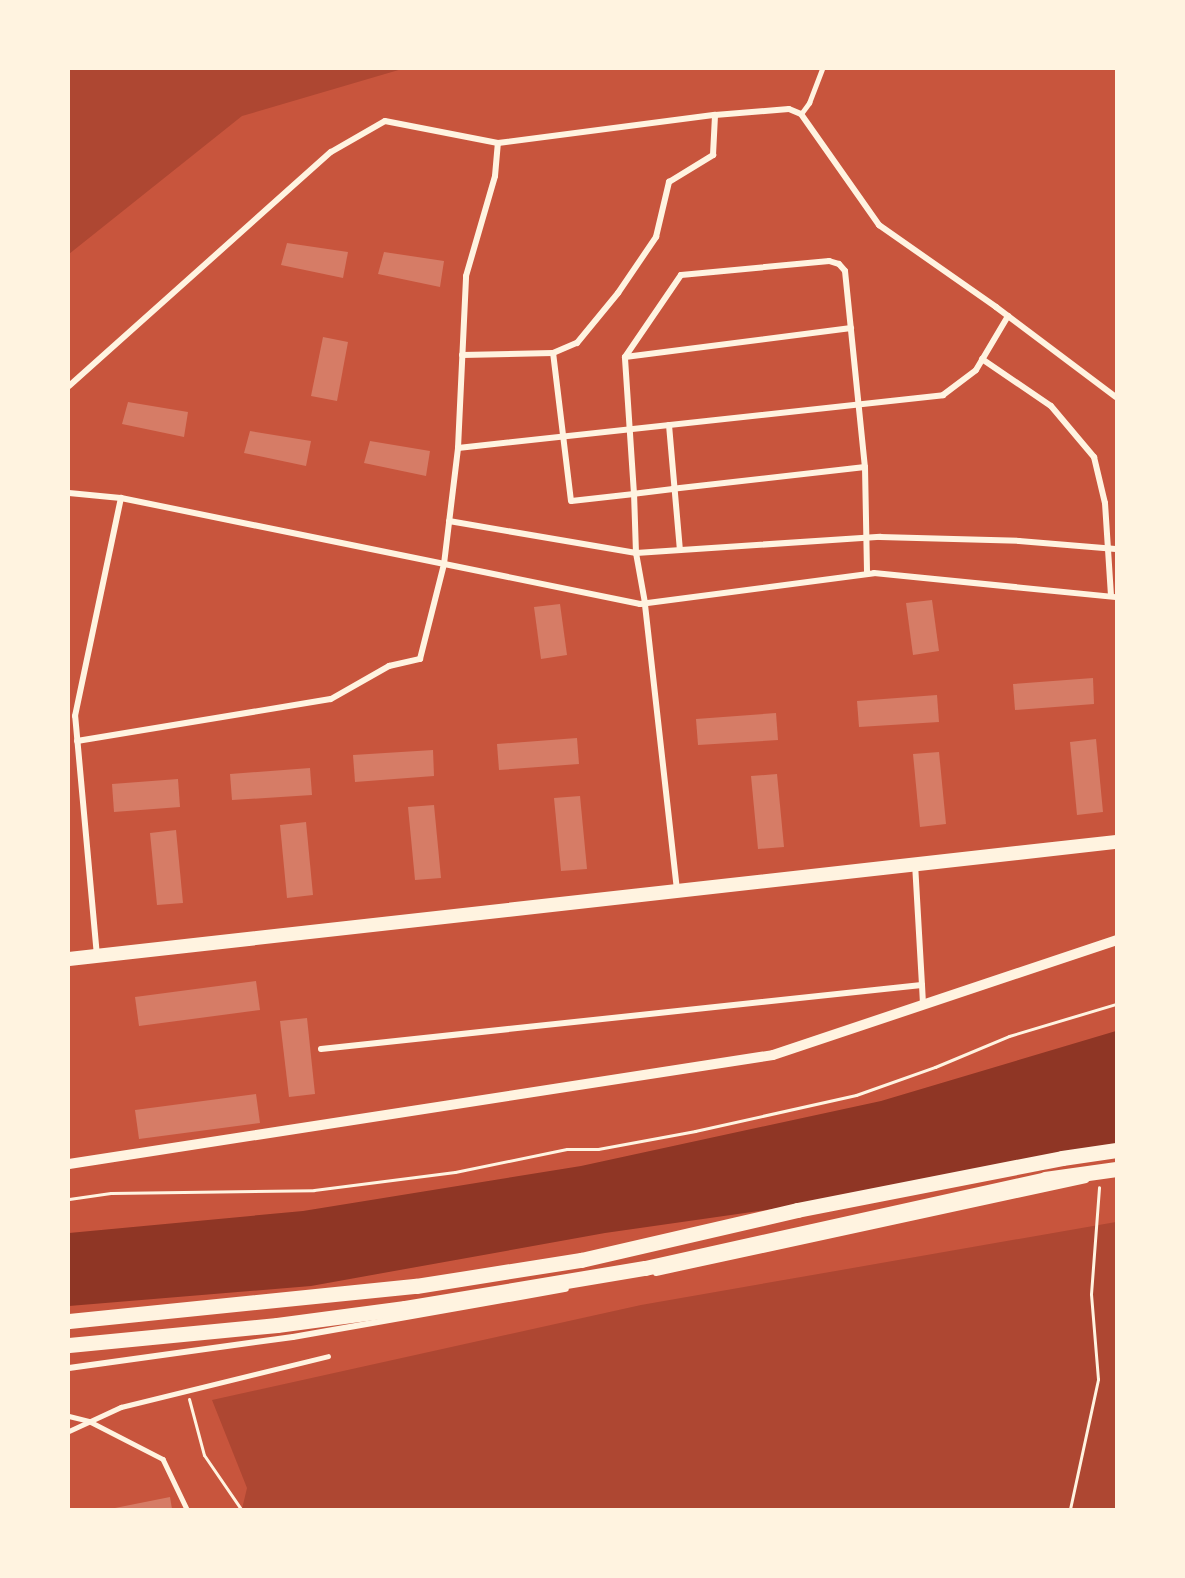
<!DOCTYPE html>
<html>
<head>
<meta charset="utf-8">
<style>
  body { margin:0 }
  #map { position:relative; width:1185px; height:1578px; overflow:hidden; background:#c8553d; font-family:"Public Sans",sans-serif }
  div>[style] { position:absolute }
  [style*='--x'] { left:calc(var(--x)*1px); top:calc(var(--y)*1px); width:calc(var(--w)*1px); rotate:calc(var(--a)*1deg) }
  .green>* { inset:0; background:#ae4732 }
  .water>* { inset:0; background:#8f3625 }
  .building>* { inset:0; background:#d67c66 }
  .path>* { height:3px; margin:-1.5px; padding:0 1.5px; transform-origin:1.5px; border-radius:1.5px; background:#fff3e0 }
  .service>* { height:4.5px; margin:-2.25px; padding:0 2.25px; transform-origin:2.25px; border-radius:2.25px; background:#fff3e0 }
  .minor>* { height:6px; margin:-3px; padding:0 3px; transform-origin:3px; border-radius:3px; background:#fff3e0 }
  .tertiary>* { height:10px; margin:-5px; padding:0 5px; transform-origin:5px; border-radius:5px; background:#fff3e0 }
  .primary>* { height:14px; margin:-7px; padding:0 7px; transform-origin:7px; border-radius:7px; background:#fff3e0 }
  .trunk>* { height:15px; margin:-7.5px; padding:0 7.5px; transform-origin:7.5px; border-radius:7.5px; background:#fff3e0 }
  span { translate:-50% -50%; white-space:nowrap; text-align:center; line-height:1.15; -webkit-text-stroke:6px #fff3e0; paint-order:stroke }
  .frame { position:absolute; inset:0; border:70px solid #fff3e0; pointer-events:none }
</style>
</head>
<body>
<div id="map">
  <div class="green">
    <i style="clip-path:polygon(69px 69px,402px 69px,242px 116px,69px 254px)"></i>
    <i style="clip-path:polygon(1116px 1222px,1116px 1509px,242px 1509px,247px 1488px,212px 1400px,641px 1305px)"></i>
  </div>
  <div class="water">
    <i style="clip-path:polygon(1116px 1031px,1116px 1144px,1044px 1170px,605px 1233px,311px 1286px,69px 1306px,69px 1233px,303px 1211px,581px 1166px,881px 1101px)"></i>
  </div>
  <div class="building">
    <i style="clip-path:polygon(287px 243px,348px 252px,343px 278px,281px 265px)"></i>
    <i style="clip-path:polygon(384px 252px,444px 261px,440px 287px,378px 274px)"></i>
    <i style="clip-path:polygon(323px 337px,348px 342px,337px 401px,311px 396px)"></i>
    <i style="clip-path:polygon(128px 402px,188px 412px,184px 437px,122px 424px)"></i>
    <i style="clip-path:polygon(250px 431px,311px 441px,306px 466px,244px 453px)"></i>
    <i style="clip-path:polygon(370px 441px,430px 451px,426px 476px,364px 463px)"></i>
    <i style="clip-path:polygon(932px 600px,939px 651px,913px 655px,906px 603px)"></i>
    <i style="clip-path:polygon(560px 604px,567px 655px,541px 659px,534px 607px)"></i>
    <i style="clip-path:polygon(1093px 678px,1094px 704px,1015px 710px,1013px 684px)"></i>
    <i style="clip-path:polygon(937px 695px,939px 722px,859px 727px,857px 701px)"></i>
    <i style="clip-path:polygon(776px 713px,778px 740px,698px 745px,696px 719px)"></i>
    <i style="clip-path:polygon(577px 738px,579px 764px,499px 770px,497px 744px)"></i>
    <i style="clip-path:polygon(1096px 739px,1103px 812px,1077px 815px,1070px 742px)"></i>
    <i style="clip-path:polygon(433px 750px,434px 776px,355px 782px,353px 755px)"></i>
    <i style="clip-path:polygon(939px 752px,946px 824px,920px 827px,913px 754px)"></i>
    <i style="clip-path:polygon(310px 768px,312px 795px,232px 800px,230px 774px)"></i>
    <i style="clip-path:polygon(777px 774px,784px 847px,758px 849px,751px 776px)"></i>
    <i style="clip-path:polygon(178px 779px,180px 807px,114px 812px,112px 784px)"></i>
    <i style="clip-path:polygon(580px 796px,587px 869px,561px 871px,554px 798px)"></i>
    <i style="clip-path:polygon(434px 805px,441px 878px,415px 880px,408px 807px)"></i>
    <i style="clip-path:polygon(306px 822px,313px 895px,287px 898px,280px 825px)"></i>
    <i style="clip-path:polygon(176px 830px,183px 903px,157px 905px,150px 833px)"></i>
    <i style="clip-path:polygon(256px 981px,260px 1010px,139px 1026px,135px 997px)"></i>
    <i style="clip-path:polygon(307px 1018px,315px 1094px,289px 1097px,280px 1021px)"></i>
    <i style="clip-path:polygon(256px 1094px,260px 1123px,139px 1139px,135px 1110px)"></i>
    <i style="clip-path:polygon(170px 1497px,172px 1509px,116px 1509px,115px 1508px)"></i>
  </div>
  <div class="path">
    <i style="--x:69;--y:1199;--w:42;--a:-8.1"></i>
    <i style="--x:111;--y:1193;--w:203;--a:-0.8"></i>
    <i style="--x:314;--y:1190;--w:142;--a:-7.3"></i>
    <i style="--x:455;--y:1172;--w:114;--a:-11.6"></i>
    <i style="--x:567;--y:1149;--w:31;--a:0"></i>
    <i style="--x:598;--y:1149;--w:99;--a:-10.5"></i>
    <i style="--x:695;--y:1131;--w:165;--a:-12.6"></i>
    <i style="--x:856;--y:1095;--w:84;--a:-19.5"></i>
    <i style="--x:935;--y:1067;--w:80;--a:-22.7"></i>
    <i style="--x:1009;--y:1036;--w:112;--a:-16.7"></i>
    <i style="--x:189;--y:1399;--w:58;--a:75"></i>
    <i style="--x:204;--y:1455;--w:65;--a:55.6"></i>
    <i style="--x:1070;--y:1509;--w:133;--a:-77.8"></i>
    <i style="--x:1098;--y:1379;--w:85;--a:-94.7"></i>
    <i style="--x:1091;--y:1294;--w:107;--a:-85.7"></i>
  </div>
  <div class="service">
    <i style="--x:801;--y:114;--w:14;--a:-54"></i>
    <i style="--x:809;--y:103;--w:36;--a:-69"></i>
    <i style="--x:69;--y:1416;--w:21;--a:14"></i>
    <i style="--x:89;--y:1421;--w:83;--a:27.2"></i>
    <i style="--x:163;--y:1459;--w:55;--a:64.4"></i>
    <i style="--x:69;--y:1431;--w:57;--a:-24.8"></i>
    <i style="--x:121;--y:1407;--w:213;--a:-13.8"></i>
  </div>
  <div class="minor">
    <i style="--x:462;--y:355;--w:91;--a:-1.3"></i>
    <i style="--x:625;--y:357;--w:228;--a:-7.3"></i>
    <i style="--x:982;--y:359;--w:83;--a:34.3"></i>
    <i style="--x:1051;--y:406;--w:67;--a:49.9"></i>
    <i style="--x:1094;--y:457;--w:47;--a:76.6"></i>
    <i style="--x:1105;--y:503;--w:93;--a:86.3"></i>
    <i style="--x:69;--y:386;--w:351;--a:-41.8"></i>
    <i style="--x:331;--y:152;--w:62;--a:-29.9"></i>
    <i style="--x:385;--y:121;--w:115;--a:11"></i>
    <i style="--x:669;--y:425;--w:125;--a:85"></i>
    <i style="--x:458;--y:448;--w:488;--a:-6.2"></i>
    <i style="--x:943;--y:395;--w:41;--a:-37.1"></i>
    <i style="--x:976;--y:370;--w:63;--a:-59.3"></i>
    <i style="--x:865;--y:467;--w:107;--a:88.9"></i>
    <i style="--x:69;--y:493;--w:52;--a:5.5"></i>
    <i style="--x:121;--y:498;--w:530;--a:11.54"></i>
    <i style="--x:640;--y:604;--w:236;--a:-7.5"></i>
    <i style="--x:874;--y:573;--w:243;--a:5.7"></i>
    <i style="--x:449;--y:521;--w:190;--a:9.7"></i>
    <i style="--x:636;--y:553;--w:245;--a:-3.8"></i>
    <i style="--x:880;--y:537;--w:139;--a:1.6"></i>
    <i style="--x:1019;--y:541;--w:97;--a:4.7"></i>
    <i style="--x:77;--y:741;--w:257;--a:-9.4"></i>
    <i style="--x:331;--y:699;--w:67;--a:-29.6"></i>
    <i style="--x:389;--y:666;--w:32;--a:-13"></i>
    <i style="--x:420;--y:659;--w:98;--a:-75.8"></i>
    <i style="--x:444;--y:564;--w:117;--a:-83.1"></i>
    <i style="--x:458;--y:448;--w:172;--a:-87.3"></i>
    <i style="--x:466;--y:276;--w:104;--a:-73.8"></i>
    <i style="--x:495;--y:176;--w:33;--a:-85"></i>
    <i style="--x:498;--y:143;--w:219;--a:-7.4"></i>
    <i style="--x:715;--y:115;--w:74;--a:-4.6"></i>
    <i style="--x:789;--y:109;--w:13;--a:23"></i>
    <i style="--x:801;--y:114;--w:136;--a:54.9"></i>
    <i style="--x:879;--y:225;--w:143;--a:35"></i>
    <i style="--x:996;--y:307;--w:150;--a:36.9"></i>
    <i style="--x:677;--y:890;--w:289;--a:-96.4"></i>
    <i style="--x:645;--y:603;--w:51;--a:-100.2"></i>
    <i style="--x:636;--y:553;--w:59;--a:-91.9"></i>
    <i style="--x:634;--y:494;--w:137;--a:-93.8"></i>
    <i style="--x:625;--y:357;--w:99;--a:-55.7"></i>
    <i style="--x:681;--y:275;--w:149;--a:-5.4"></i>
    <i style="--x:829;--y:261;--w:10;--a:17"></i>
    <i style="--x:839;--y:264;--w:9;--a:49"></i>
    <i style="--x:845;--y:271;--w:197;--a:84.2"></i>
    <i style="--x:865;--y:467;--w:193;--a:173.5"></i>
    <i style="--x:673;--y:489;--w:39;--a:173"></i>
    <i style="--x:634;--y:494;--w:63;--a:173.7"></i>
    <i style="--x:571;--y:501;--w:149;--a:-96.9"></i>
    <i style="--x:553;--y:353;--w:26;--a:-23"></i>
    <i style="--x:577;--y:343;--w:65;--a:-50.6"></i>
    <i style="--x:618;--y:293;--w:68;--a:-55.8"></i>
    <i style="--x:656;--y:237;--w:57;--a:-76.7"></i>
    <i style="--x:669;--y:182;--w:52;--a:-31.5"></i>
    <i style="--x:713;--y:155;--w:40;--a:-87.1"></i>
    <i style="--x:97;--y:956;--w:241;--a:-95.2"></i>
    <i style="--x:75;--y:716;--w:223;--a:-78.1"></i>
    <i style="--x:922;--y:985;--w:20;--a:87"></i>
    <i style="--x:321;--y:1049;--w:604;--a:-6.08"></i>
    <i style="--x:922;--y:985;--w:121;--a:-93.3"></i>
    <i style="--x:656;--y:1273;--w:440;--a:-12.2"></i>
    <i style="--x:69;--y:1368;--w:226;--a:-7.9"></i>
    <i style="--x:293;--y:1337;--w:277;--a:-10"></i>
  </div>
  <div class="tertiary">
    <i style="--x:69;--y:1164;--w:712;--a:-8.8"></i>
    <i style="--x:773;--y:1055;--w:362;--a:-18.5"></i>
  </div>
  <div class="primary">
    <i style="--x:69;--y:959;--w:1054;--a:-6.38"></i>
  </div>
  <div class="trunk">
    <i style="--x:69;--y:1321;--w:349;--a:-5.8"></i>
    <i style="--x:416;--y:1286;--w:167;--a:-9"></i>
    <i style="--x:581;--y:1260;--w:222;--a:-13"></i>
    <i style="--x:797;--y:1210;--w:270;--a:-11.1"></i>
    <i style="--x:1062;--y:1158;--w:55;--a:-8.4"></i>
    <i style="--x:69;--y:1345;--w:209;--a:-5.5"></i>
    <i style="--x:277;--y:1325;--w:129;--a:-7.6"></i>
    <i style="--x:405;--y:1308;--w:243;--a:-9.5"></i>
    <i style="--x:645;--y:1268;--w:410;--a:-12.5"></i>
    <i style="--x:1045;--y:1179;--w:72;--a:-8"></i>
  </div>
  <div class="frame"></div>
</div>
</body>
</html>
